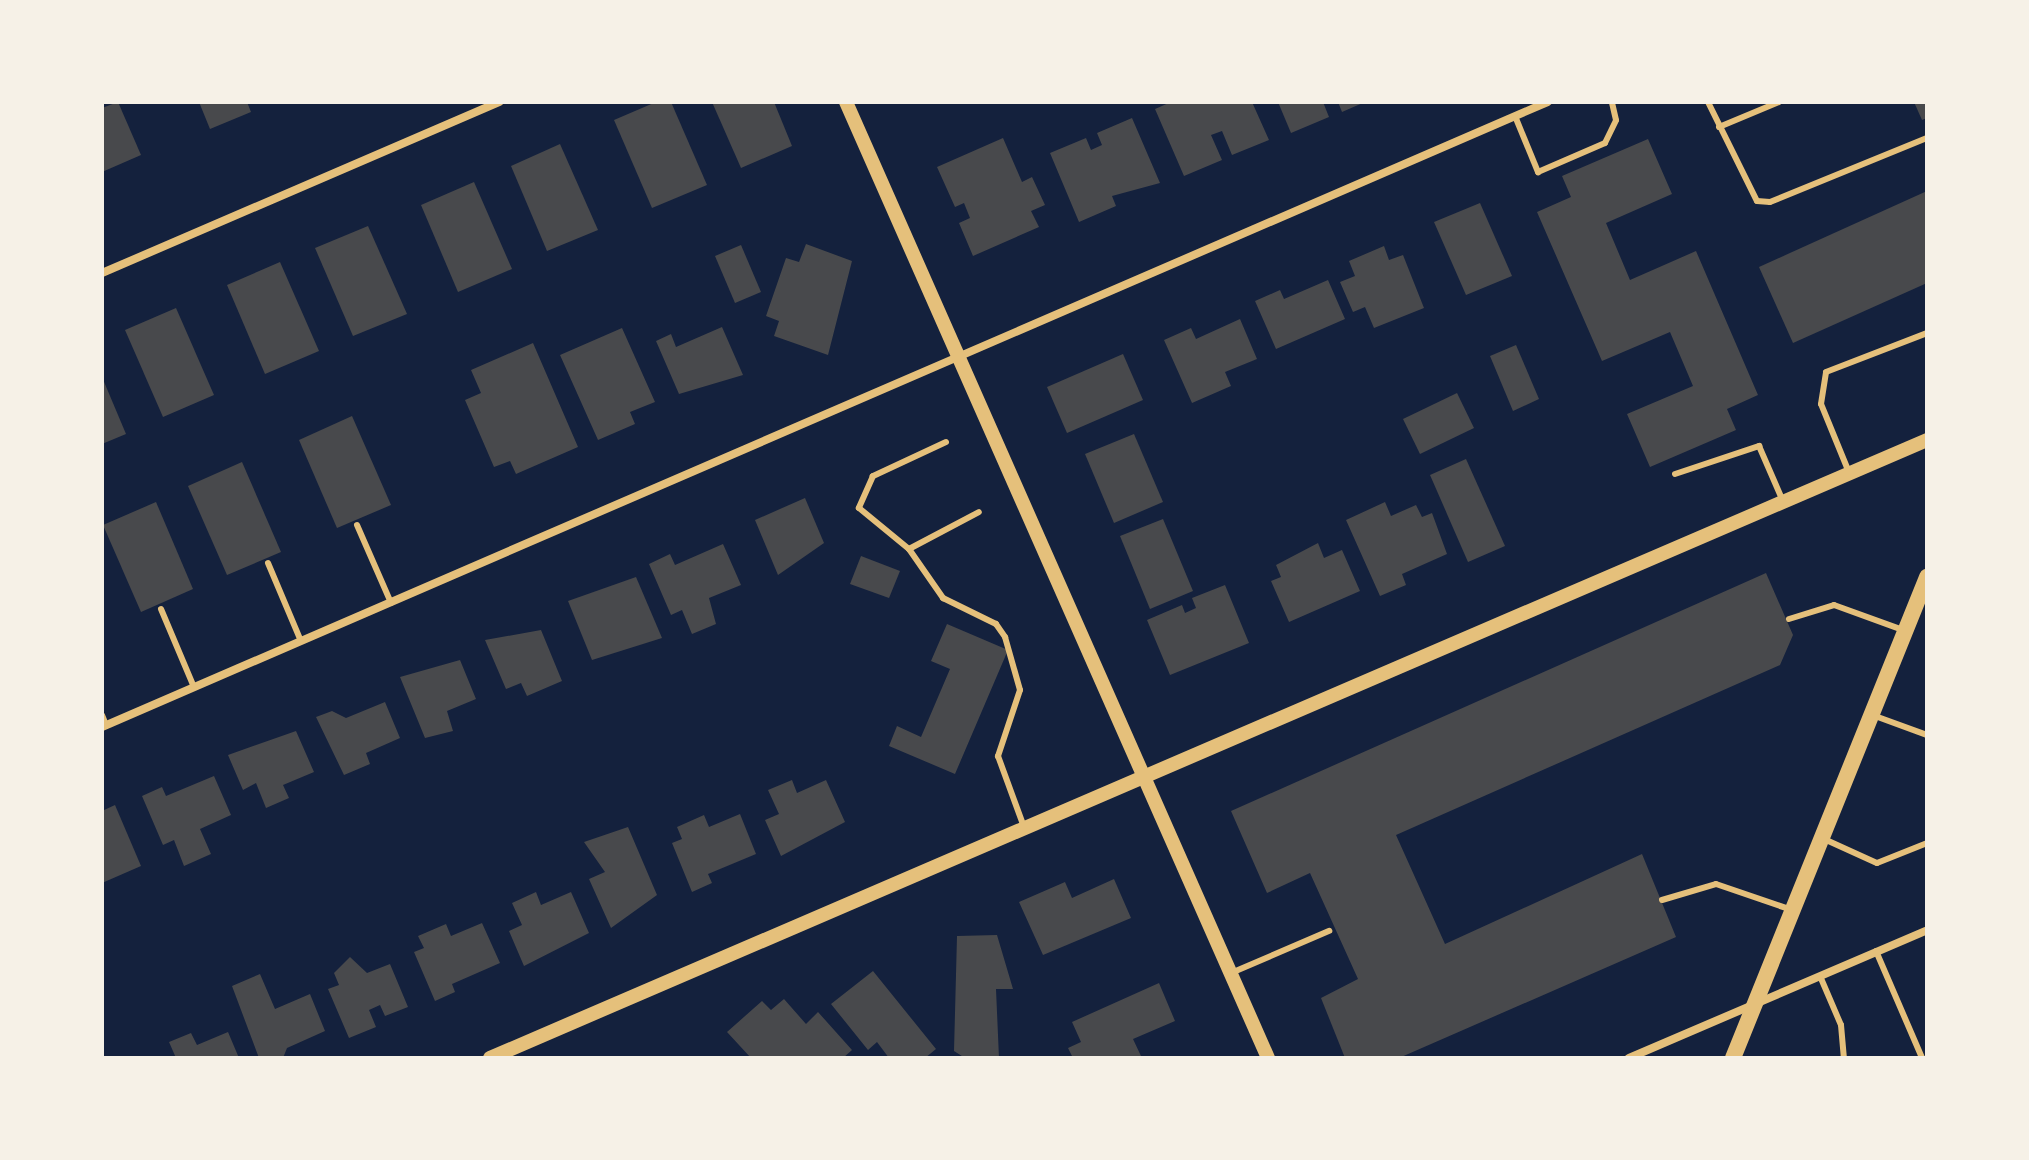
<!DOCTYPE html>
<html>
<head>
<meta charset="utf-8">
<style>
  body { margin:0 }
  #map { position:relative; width:2029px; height:1160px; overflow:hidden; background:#14213d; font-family:Commissioner,sans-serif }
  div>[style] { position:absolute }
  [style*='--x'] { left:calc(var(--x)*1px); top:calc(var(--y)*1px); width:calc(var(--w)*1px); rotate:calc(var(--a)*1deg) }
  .building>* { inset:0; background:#48494c }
  .service>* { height:6px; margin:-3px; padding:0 3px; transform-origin:3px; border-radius:3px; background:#e5c07b }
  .minor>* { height:8px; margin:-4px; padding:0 4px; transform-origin:4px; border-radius:4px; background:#e5c07b }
  .tertiary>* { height:14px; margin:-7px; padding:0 7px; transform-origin:7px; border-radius:7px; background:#e5c07b }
  .secondary>* { height:16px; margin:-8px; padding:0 8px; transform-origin:8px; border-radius:8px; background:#e5c07b }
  span { translate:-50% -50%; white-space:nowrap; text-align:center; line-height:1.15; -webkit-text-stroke:7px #f6f1e7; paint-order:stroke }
  .frame { position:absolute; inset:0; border:104px solid #f6f1e7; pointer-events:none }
</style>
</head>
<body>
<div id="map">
  <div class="building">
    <i style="clip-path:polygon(118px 102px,141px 155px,102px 172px,102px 108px)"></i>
    <i style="clip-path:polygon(199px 102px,247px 102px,251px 112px,210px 129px)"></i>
    <i style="clip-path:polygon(656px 102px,671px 102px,707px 185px,652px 208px,614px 120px)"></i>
    <i style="clip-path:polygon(712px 102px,774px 102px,792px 146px,741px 168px)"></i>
    <i style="clip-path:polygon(1171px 102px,1252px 102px,1269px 140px,1232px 155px,1222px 131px,1211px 135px,1222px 160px,1184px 176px,1155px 109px)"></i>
    <i style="clip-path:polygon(1278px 102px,1323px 102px,1329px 117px,1291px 133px)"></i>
    <i style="clip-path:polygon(1338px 102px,1365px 102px,1342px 112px)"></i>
    <i style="clip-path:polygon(1914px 102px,1927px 102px,1927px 118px,1922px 120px)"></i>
    <i style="clip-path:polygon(1132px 118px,1160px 183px,1112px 196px,1116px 206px,1079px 222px,1050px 153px,1086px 138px,1091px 150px,1102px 145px,1097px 133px)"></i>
    <i style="clip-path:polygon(1003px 138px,1022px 182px,1032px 177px,1045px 205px,1031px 211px,1039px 227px,973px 256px,959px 223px,970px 218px,964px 203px,955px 207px,937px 167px)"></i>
    <i style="clip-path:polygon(1648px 139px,1672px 194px,1606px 223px,1630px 280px,1696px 251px,1758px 395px,1727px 409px,1736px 430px,1650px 467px,1627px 414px,1693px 386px,1670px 332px,1602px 361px,1537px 212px,1571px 197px,1562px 176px)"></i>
    <i style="clip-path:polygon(560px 144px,598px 230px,547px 251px,511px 166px)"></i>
    <i style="clip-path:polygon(474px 182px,512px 269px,458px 292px,421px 205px)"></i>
    <i style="clip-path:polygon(1927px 191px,1927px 283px,1793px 343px,1759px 267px)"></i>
    <i style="clip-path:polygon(1480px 203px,1512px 276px,1466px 295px,1434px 222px)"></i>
    <i style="clip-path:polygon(368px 226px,407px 314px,353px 336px,315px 248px)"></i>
    <i style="clip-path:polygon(806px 244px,852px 261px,828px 355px,774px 336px,779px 321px,766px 316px,786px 258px,799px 262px)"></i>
    <i style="clip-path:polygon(741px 245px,761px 292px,735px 303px,715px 256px)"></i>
    <i style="clip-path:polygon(1384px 246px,1389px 260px,1403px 255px,1424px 308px,1374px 328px,1365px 307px,1353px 312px,1340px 282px,1355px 276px,1349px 261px)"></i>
    <i style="clip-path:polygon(280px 262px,319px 351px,265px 374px,227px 285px)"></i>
    <i style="clip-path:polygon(1328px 280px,1345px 319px,1276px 349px,1255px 301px,1280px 290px,1284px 299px)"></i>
    <i style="clip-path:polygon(176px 308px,214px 395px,163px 417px,125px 330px)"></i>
    <i style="clip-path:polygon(1240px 319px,1257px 359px,1225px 372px,1231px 386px,1192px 403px,1164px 340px,1191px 328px,1196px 339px)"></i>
    <i style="clip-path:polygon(722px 327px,743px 375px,679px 394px,656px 341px,671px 334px,676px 347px)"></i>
    <i style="clip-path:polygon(622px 328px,655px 402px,630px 412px,635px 424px,598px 440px,560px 355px)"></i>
    <i style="clip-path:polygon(533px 343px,578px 447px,516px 474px,510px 461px,494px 467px,465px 400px,481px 393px,471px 370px)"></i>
    <i style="clip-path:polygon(1516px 345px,1539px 399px,1513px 411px,1490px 356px)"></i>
    <i style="clip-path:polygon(1123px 354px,1143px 400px,1067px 433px,1047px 387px)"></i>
    <i style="clip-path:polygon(102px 377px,126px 434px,102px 444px)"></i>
    <i style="clip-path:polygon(1457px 393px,1474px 428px,1420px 454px,1403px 419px)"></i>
    <i style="clip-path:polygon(352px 416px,391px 505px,337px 528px,299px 440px)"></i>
    <i style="clip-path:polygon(1134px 434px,1163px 502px,1114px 523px,1085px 454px)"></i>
    <i style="clip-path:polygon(1466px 459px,1505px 546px,1468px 562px,1430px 475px)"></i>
    <i style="clip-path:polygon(242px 462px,281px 552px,227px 575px,188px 486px)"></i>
    <i style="clip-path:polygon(805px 498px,824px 543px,778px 575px,755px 520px)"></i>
    <i style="clip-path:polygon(156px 502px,193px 589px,141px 612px,103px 525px)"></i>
    <i style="clip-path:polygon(1385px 502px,1391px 516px,1416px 505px,1422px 517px,1432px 513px,1447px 554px,1402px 574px,1406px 585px,1380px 596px,1346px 520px)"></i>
    <i style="clip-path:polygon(1163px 519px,1193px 591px,1150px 609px,1120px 536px)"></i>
    <i style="clip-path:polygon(1318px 543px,1324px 558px,1342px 550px,1360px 591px,1289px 622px,1271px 581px,1281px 577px,1276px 565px)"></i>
    <i style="clip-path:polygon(723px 544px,741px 585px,709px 598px,716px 624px,692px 634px,682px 610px,671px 615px,649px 564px,670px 554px,675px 565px)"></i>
    <i style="clip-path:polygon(861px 556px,900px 571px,889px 598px,850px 584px)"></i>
    <i style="clip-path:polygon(1766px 573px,1793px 635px,1780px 665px,1396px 835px,1445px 944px,1642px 854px,1676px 937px,1399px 1058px,1345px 1058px,1321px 998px,1358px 979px,1310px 873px,1267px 893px,1231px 811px)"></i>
    <i style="clip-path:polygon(636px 577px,662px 638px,592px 660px,568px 601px)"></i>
    <i style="clip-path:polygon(1225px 585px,1249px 643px,1170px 675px,1147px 620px,1182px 605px,1185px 613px,1196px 608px,1192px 598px)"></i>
    <i style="clip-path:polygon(947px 624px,1008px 650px,955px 774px,889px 746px,897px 726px,921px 737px,950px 669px,931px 661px)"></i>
    <i style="clip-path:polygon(541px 630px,562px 681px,527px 696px,521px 683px,506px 689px,485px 640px)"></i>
    <i style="clip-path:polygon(460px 660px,476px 699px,447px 711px,453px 731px,425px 738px,400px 677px)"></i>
    <i style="clip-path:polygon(385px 702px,400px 738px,366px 753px,370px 764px,344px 775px,316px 717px,332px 711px,346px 718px)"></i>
    <i style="clip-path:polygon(296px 731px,314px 772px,283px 785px,289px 798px,266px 808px,256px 783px,243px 790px,228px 755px)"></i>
    <i style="clip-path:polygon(214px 776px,231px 815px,200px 829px,211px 854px,184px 866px,174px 840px,163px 845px,142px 796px,162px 787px,166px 796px)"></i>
    <i style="clip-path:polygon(792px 780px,797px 793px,826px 780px,845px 822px,781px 856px,765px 820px,779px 814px,768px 790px)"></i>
    <i style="clip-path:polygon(115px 805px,141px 866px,102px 883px,102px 811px)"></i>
    <i style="clip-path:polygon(740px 814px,756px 854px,708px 874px,712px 883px,692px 892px,672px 843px,682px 839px,677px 827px,704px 815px,709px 827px)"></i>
    <i style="clip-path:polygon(628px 827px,657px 895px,611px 928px,589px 879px,605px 872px,584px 842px)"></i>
    <i style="clip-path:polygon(1114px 879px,1131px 918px,1043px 955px,1019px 902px,1065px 882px,1072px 898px)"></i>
    <i style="clip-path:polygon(536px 892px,541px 905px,571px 892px,589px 933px,524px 966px,509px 931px,522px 925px,512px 903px)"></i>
    <i style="clip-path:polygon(482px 923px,500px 963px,452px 984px,455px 992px,435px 1001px,414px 952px,424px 948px,418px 936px,446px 924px,451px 936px)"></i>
    <i style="clip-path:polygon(997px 935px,1013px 989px,996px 989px,999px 1058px,965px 1058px,954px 1051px,957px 936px)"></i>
    <i style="clip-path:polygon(350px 957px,367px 973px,390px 964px,408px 1007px,385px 1016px,380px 1005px,369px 1010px,376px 1027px,349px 1038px,328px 989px,339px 985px,334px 973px)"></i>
    <i style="clip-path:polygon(873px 971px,936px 1049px,925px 1058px,889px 1058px,877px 1042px,868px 1050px,831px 1004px)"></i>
    <i style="clip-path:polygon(260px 974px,275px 1009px,310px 994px,325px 1031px,287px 1048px,283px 1058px,259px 1058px,232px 986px)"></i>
    <i style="clip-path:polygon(1159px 983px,1175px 1021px,1133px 1039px,1141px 1056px,1073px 1058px,1068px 1048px,1081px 1042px,1072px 1022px)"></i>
    <i style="clip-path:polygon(784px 999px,806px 1024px,818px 1012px,852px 1050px,843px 1058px,751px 1058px,727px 1032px,762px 1001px,771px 1010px)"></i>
    <i style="clip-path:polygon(228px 1032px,239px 1058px,176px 1058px,169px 1042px,191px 1033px,197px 1045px)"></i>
  </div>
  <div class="service">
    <i style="--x:1708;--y:102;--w:110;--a:63.7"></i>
    <i style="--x:1757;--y:201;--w:13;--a:4"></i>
    <i style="--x:1770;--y:202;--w:170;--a:-22.2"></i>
    <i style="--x:1515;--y:116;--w:61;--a:67.7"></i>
    <i style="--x:1538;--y:172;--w:73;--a:-23.4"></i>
    <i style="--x:1605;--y:143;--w:25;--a:-64"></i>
    <i style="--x:1616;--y:120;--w:18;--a:-103"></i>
    <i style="--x:1719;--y:127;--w:65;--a:-22.6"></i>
    <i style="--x:946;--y:442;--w:81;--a:155"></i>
    <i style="--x:873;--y:476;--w:35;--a:114"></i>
    <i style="--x:859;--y:508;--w:65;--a:39.4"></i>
    <i style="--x:909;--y:549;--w:60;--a:55.2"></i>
    <i style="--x:943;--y:598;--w:59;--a:26.1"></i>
    <i style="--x:996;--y:624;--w:16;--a:55"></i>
    <i style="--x:1005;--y:637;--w:55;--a:74.2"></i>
    <i style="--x:1020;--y:690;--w:70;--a:108.4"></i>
    <i style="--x:998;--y:756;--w:76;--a:69.9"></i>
    <i style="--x:1848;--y:470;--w:71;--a:-112.2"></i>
    <i style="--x:1821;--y:404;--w:32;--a:-81"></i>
    <i style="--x:1826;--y:372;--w:108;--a:-21.1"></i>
    <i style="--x:1675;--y:474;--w:89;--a:-18.4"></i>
    <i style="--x:1759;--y:446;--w:58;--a:66.5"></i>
    <i style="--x:357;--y:525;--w:85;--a:66.4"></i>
    <i style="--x:909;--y:549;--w:79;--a:-27.9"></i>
    <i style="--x:268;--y:563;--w:85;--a:67.1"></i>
    <i style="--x:161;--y:609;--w:85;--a:67.1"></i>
    <i style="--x:1789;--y:619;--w:47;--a:-17.3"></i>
    <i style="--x:1834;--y:605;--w:73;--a:19.9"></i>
    <i style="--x:102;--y:715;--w:11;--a:68"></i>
    <i style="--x:1875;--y:716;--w:55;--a:20.1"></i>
    <i style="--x:1824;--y:839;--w:58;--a:24.4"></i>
    <i style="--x:1877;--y:863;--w:54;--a:-21.8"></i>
    <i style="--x:1662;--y:900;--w:56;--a:-16.5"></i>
    <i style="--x:1716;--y:884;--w:80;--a:18.9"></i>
    <i style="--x:1876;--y:951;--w:116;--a:66.7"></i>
    <i style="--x:1231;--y:973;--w:107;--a:-23.2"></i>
    <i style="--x:1820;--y:976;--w:53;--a:66.8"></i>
    <i style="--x:1841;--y:1025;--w:33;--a:85"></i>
  </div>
  <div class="minor">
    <i style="--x:102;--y:273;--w:433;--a:-23.3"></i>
    <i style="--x:102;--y:727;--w:1575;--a:-23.38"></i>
    <i style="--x:1629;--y:1058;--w:324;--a:-23.2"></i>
  </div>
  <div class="tertiary">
    <i style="--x:846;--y:102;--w:1045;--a:66.18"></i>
    <i style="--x:490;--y:1058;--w:1564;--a:-23.27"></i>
  </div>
  <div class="secondary">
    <i style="--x:1733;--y:1058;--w:519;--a:-68.03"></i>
  </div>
  <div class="frame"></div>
</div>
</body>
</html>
